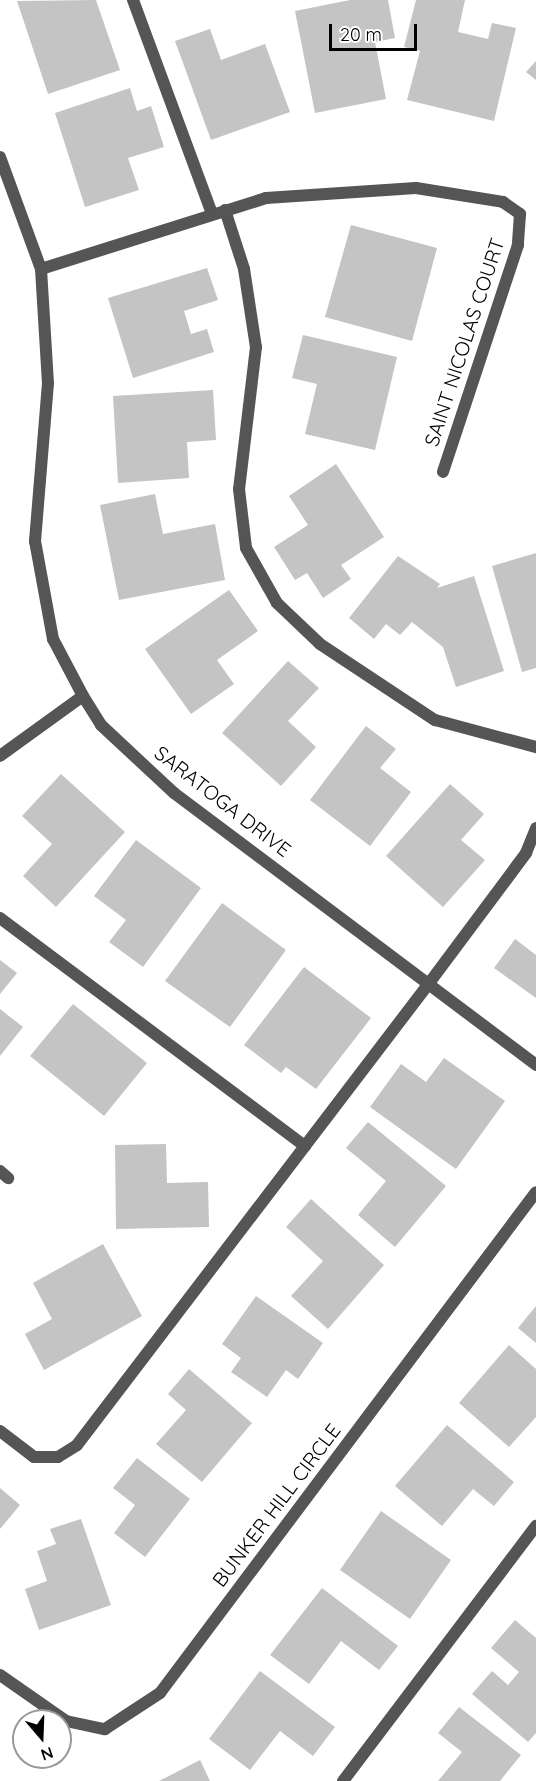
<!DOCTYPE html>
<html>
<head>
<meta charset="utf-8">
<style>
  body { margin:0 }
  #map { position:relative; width:536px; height:1781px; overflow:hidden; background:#fff; font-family:Quicksand,sans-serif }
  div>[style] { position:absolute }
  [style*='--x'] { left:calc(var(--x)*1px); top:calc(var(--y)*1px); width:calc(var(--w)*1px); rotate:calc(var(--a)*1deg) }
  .building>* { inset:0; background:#c4c4c4 }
  .service>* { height:12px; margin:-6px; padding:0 6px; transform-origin:6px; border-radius:6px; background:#555 }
  .minor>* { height:12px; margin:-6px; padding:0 6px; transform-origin:6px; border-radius:6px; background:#555 }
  span { translate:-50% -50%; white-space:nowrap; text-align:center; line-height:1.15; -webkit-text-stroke:4.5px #fff; paint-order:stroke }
  .street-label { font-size:20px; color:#000 }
  .north { position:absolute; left:12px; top:1709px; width:60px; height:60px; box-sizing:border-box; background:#fff; border:2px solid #999; border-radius:50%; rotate:161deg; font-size:16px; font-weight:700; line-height:24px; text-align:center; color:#000 }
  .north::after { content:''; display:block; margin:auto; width:21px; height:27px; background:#000; clip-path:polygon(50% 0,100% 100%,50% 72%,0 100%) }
  .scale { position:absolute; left:329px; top:24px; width:88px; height:27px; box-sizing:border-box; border:3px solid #000; border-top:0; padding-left:8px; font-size:18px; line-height:21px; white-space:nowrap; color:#000; -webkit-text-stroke:4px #fff; paint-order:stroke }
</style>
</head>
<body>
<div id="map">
  <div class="building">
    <i style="clip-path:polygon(96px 0,120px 70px,48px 94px,17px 1px)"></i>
    <i style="clip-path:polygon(350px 0,388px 0,395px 38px,375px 42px,386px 99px,315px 113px,295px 11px)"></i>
    <i style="clip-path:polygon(416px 0,465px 0,458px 32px,488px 39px,492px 23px,516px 28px,494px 121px,407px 100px,420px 51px,404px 47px)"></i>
    <i style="clip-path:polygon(210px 29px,221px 60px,265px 44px,290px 112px,211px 140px,175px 41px)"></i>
    <i style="clip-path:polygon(536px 61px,536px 80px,526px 72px)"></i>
    <i style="clip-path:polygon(130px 88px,137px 111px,151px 106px,164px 147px,128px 158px,139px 190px,85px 207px,55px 113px)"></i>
    <i style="clip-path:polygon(351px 225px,437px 248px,412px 341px,325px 317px)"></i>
    <i style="clip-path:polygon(207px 268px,218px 300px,184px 311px,191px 334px,207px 329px,214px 352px,133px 378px,108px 298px)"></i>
    <i style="clip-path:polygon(303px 335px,397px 357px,375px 450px,305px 434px,317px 384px,292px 378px)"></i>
    <i style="clip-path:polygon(213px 390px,216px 440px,187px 442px,189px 478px,118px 483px,113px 396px)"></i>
    <i style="clip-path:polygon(336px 464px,384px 537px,341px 565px,351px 579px,323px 598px,307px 573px,295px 580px,274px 547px,308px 525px,289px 496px)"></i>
    <i style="clip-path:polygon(155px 494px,163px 534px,215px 524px,225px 580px,119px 600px,100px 505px)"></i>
    <i style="clip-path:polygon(536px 553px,536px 668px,522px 672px,492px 566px)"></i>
    <i style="clip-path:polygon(398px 556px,440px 584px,437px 588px,474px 576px,504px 671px,456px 687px,443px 647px,412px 622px,400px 635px,386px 624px,374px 639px,349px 618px)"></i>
    <i style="clip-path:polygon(229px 590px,258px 631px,217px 660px,234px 684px,191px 714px,145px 649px)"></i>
    <i style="clip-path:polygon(288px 661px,319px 688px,288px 721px,316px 747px,281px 786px,222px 733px)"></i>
    <i style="clip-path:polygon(366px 726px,396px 749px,380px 768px,411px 792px,370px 846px,310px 800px)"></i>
    <i style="clip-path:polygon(61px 774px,125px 832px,56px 907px,23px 876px,52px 844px,22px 816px)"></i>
    <i style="clip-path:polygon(450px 784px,484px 814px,461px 840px,485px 860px,443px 907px,386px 856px)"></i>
    <i style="clip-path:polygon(136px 840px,201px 888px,143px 967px,109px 942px,126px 920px,94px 896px)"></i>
    <i style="clip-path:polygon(222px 903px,286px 950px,230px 1027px,165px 981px)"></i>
    <i style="clip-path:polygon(515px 939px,536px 955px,536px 998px,494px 968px)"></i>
    <i style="clip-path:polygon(0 960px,17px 973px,0 994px)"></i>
    <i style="clip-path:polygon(304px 967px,371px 1018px,316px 1089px,286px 1067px,281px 1073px,244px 1045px)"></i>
    <i style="clip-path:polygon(73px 1004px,147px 1063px,104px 1116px,30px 1056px)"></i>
    <i style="clip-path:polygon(0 1009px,23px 1027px,0 1056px)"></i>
    <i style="clip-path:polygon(444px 1058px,505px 1101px,456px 1169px,370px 1107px,401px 1064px,426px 1082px)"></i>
    <i style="clip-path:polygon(368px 1122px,446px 1186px,395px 1247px,358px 1215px,386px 1181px,346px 1148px)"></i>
    <i style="clip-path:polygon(166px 1144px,167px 1183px,208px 1182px,209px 1227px,116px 1229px,115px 1145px)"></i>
    <i style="clip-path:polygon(311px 1199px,384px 1265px,328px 1329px,291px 1296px,323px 1261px,286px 1227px)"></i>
    <i style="clip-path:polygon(103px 1244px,142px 1316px,44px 1370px,25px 1334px,52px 1319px,33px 1283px)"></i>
    <i style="clip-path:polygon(256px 1296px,323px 1343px,298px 1379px,286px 1370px,267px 1397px,231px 1372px,241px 1358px,222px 1344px)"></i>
    <i style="clip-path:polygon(536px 1306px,536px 1343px,518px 1328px)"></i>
    <i style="clip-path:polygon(509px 1345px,536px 1369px,536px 1417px,509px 1447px,459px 1403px)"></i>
    <i style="clip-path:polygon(189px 1369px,252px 1423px,202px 1482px,156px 1444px,186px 1410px,168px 1394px)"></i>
    <i style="clip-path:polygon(447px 1425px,514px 1482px,494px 1506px,473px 1489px,442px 1526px,395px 1486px)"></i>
    <i style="clip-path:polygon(137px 1458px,190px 1499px,145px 1557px,114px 1533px,135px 1505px,113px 1488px)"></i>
    <i style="clip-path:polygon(0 1488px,20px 1505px,0 1529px)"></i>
    <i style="clip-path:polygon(381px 1511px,451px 1560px,410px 1619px,340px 1570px)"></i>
    <i style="clip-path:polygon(81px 1519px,111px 1605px,39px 1630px,25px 1589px,47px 1581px,37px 1551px,56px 1544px,50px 1529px)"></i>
    <i style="clip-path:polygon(322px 1588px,398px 1646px,379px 1670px,341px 1641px,309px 1684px,270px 1655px)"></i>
    <i style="clip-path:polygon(515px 1620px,536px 1638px,536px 1733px,528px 1742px,472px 1694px,492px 1671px,508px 1685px,519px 1672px,491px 1648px)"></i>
    <i style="clip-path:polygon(260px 1671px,335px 1727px,313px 1756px,280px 1731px,250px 1770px,209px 1739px)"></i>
    <i style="clip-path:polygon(459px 1707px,521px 1755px,500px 1781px,438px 1781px,462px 1752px,438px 1733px)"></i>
    <i style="clip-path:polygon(200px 1760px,210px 1781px,159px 1781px)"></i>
  </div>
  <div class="service">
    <i style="--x:133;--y:0;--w:228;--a:69.7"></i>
    <i style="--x:225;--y:210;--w:62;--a:72.1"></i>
    <i style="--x:244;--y:269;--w:79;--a:81.3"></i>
    <i style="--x:256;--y:347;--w:143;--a:96.8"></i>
    <i style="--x:239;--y:489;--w:59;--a:83.2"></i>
    <i style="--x:246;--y:548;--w:63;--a:60.6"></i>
    <i style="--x:277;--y:603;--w:59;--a:43.6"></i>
    <i style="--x:320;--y:644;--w:138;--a:33.5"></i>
    <i style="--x:435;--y:720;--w:105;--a:15"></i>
    <i style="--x:0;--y:918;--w:381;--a:36.8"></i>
    <i style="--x:0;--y:1431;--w:43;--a:37.4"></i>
    <i style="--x:34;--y:1457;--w:24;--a:0"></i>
    <i style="--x:58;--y:1457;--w:22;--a:-32"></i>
    <i style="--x:77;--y:1445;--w:582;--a:-52.68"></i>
    <i style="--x:430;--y:982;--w:161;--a:-53.3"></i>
    <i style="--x:526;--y:853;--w:27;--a:-68"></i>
    <i style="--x:343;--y:1781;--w:320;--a:-52.9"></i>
  </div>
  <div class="minor">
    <i style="--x:0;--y:157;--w:119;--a:69.9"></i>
    <i style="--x:41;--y:269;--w:114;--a:86.5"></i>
    <i style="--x:48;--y:383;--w:159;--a:94.7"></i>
    <i style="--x:35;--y:541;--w:100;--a:79.6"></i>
    <i style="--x:53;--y:639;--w:64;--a:62.2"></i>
    <i style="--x:83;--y:696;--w:34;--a:58"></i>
    <i style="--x:101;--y:725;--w:100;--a:43"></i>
    <i style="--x:174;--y:793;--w:453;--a:36.9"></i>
    <i style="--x:41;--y:269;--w:236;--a:-17.5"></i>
    <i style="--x:266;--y:198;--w:150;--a:-3.8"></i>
    <i style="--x:416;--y:188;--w:88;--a:9.1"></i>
    <i style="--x:503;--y:202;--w:21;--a:35"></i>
    <i style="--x:520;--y:214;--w:31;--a:94"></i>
    <i style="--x:518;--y:245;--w:239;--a:108.3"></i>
    <i style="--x:0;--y:756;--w:102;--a:-35.9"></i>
    <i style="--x:0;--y:1171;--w:11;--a:41"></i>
    <i style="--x:0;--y:1675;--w:80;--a:34.9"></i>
    <i style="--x:66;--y:1721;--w:40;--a:12"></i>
    <i style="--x:105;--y:1729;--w:66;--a:-33.2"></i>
    <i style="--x:160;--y:1693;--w:626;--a:-53.11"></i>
  </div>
  <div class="street-label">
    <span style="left:464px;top:342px;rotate:-72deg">SAINT NICOLAS COURT</span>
    <span style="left:223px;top:801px;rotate:38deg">SARATOGA DRIVE</span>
    <span style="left:276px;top:1505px;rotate:-53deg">BUNKER HILL CIRCLE</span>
  </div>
  <div class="north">N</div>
  <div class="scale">20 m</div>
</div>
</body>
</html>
